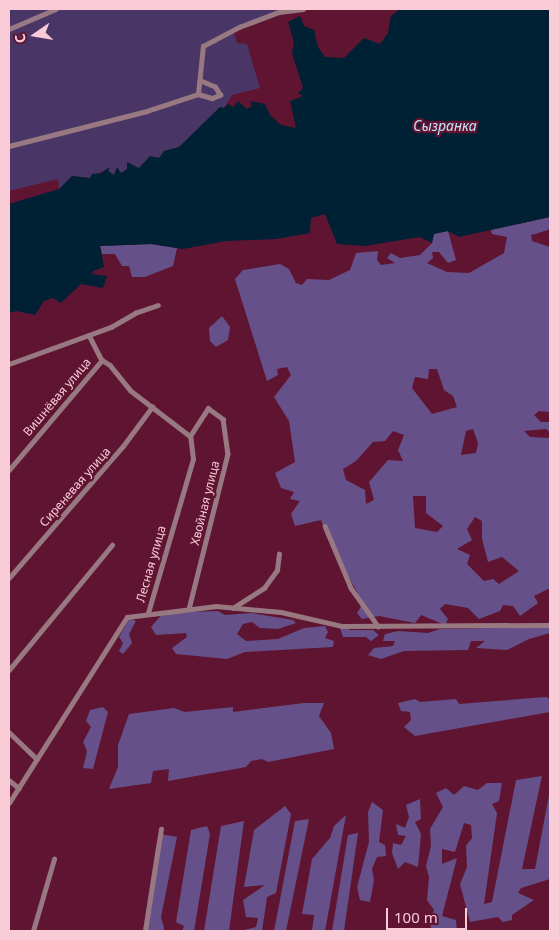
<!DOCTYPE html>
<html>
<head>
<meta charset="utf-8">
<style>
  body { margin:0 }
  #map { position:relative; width:559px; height:940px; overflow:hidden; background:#5f1532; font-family:"Noto Sans",sans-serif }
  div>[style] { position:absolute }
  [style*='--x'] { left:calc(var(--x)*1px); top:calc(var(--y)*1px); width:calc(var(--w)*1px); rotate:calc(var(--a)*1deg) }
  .green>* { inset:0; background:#493667 }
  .forest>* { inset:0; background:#665089 }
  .water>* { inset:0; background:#002034 }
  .minor>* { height:4.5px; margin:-2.25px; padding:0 2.25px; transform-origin:2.25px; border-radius:2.25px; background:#997981 }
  span { translate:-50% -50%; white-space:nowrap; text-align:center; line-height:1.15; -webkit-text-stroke:4.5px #5f1532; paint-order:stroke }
  .street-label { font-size:12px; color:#f9cbd7 }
  .water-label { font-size:14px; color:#c1e2fb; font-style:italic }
  .frame { position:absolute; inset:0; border:10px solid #f9cbd7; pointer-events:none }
  .north { position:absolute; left:10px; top:10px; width:50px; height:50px; -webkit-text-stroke:4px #5f1532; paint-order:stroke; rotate:257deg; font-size:14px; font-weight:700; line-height:20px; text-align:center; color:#f9cbd7 }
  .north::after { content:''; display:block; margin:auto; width:18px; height:22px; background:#f9cbd7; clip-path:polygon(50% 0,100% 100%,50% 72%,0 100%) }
  .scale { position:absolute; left:386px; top:908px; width:81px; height:22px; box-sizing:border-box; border:2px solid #f9cbd7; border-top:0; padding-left:6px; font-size:15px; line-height:18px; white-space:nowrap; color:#f9cbd7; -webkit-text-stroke:4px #5f1532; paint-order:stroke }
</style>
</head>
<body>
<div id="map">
  <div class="green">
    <i style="clip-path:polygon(9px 9px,303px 9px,279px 12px,233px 30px,237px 43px,247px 44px,260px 88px,232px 95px,224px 108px,179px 147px,139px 168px,121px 173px,117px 168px,114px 175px,108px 171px,109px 168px,90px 178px,72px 176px,59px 189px,58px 179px,9px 191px)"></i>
  </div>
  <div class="forest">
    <i style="clip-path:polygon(evenodd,550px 217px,550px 229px,531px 235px,532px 241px,550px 247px,550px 412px,539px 411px,534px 415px,541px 422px,550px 422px,550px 433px,546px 429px,524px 431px,530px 437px,550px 438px,550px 588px,534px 596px,538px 603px,520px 616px,513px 606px,503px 605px,500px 611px,479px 619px,468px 608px,445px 604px,440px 609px,448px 619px,445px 625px,421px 615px,415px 623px,379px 616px,362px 619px,357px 613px,363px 603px,326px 535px,321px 520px,295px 526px,291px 514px,300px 501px,290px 499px,294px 492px,281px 488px,275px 473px,295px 462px,289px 421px,274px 397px,291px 375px,287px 367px,277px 369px,278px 375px,267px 381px,235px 279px,243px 270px,280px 264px,289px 269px,296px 283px,302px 285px,307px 279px,329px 280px,350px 270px,356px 253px,378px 251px,377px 260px,381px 265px,395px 263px,387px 258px,391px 253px,400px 258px,420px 255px,432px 243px,433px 234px,448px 231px,456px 260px,448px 263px,439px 252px,432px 252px,433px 258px,427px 263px,447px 272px,469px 273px,504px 253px,507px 237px,492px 234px,491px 230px,550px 217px,429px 369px,437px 369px,444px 390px,453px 396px,457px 407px,432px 414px,412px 388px,415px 377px,428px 379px,429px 369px,550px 217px,473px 429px,478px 443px,476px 453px,461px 455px,466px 431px,473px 429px,550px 217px,393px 431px,404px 435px,398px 450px,403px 461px,388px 460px,369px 482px,374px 500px,366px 504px,365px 490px,346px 480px,343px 469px,356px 461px,373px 442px,385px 441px,393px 431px,550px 217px,413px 496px,426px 496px,426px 513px,443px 526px,437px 532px,415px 528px,413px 496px,550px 217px,475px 517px,482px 521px,482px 539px,488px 562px,502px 557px,519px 571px,499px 584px,493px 579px,484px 581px,467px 564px,470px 555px,457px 549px,472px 540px,467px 529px,475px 517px)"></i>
    <i style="clip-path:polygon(151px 244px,177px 248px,173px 266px,145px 277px,132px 277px,129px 266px,122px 266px,115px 254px,102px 254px,100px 246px)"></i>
    <i style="clip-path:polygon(222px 316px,230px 327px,228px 340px,216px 347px,210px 341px,209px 328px)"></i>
    <i style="clip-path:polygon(218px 611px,225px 615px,251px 613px,293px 620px,296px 623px,278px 629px,260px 628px,252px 622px,243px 624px,237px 634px,246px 641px,278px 639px,304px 628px,325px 626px,328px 632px,325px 638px,334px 641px,333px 647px,245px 652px,227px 659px,176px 654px,172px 648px,187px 637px,186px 633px,156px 635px,151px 627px,163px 613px)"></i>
    <i style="clip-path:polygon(130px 618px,136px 621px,129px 634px,132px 643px,123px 654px,119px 651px,123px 643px,119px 637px)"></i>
    <i style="clip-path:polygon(345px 627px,350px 630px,373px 630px,379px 635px,371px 641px,366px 637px,343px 637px,340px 628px)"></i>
    <i style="clip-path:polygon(550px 627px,550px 633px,529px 639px,507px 650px,476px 648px,485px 641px,471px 641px,468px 650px,404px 651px,381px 659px,368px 655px,374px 648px,393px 646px,395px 641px,383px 641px,385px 634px,398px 631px,428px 633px,440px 629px)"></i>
    <i style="clip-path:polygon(546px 697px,550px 699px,550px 712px,415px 736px,404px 727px,411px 720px,410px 712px,401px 711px,398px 703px,415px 699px,420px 702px,456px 699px,459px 704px)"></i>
    <i style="clip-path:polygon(304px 703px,324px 703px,319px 716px,331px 733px,334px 749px,268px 762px,262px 759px,251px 761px,246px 767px,168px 781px,169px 769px,153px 771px,151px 783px,109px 789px,118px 767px,118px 745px,129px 714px,174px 708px,185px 712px,233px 707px,233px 712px)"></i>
    <i style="clip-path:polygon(103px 707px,108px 712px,93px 769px,83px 768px,87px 751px,83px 742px,91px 727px,86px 721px,90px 710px)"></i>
    <i style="clip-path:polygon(542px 776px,522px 869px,535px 869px,550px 790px,550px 879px,521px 888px,518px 893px,534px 900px,512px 915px,512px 920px,503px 922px,498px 917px,470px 922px,460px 884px,467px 867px,466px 846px,472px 838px,471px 825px,464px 823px,455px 852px,442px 849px,442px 864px,457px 858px,442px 916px,456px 920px,457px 931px,432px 931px,429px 921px,434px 910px,427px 900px,429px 877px,426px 866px,431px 846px,430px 829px,443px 807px,436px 793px,446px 788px,454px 795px,464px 786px,478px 790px,487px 783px,502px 783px,499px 801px,492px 804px,497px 813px,484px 904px,492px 902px,516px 780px)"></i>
    <i style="clip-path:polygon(420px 799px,421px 819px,415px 822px,421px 834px,418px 867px,405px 862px,398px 869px,392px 853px,393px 843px,401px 845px,406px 836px,398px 835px,396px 824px,405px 828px,409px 817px,406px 805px)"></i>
    <i style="clip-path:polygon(372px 802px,383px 810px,379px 842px,385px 845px,386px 856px,377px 857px,372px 869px,374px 880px,370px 902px,360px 900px,357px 887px,369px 842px,368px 812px)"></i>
    <i style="clip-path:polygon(285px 806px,291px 814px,276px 893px,267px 897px,262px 931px,240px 931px,256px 927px,258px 918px,246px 917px,243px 900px,265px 885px,244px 887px,254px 830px)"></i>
    <i style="clip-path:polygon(346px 815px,325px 931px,312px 931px,314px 915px,302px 914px,312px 859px,330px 838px,334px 826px)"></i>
    <i style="clip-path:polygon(309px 819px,286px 931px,274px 931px,295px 821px)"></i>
    <i style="clip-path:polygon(244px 821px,229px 931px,204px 931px,221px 826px)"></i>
    <i style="clip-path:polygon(207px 826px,210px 834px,194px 931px,182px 931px,184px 926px,176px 922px,191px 830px)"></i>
    <i style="clip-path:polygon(358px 833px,344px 931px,332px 931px,348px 835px)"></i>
    <i style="clip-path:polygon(161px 834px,177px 837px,161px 917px,164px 928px,164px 931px,143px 931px,156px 847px)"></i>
  </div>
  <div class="water">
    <i style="clip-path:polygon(400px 9px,550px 9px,550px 217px,459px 237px,448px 231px,434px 234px,432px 243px,420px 237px,365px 246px,337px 244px,325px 214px,311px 218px,310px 233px,276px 239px,226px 241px,183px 249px,151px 244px,100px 246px,104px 267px,93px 271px,92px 274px,107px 276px,103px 288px,81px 284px,61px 303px,53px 298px,44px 301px,35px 315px,16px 311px,9px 313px,9px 204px,59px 189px,72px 176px,90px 178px,92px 174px,101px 173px,110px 167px,108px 171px,114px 175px,117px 167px,121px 173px,127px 169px,127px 162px,139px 168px,150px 156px,159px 158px,164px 151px,179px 147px,220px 107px,224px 108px,228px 104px,234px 107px,238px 101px,247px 109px,252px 106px,250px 101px,265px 104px,270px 115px,281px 125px,296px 128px,290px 101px,303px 96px,298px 93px,303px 88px,292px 53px,294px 42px,288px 22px,300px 16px,304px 26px,314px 30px,318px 47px,325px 57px,344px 58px,364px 38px,380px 44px,388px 33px,391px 16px)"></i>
  </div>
  <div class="minor">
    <i style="--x:9;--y:29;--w:51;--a:-23.1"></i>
    <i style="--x:198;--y:94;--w:15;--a:16"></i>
    <i style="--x:212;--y:98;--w:9;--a:-21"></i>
    <i style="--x:220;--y:95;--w:9;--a:-122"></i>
    <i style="--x:215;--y:87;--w:15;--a:-157"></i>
    <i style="--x:9;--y:146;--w:142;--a:-14.2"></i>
    <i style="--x:147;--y:111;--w:54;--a:-18.4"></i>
    <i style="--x:198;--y:94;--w:48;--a:-84.1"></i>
    <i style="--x:203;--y:46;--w:41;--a:-27.8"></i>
    <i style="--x:239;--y:27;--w:43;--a:-20.6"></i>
    <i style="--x:279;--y:12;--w:24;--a:-7"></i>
    <i style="--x:89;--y:335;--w:28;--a:63"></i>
    <i style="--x:102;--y:360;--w:9;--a:32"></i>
    <i style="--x:110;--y:365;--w:32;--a:51"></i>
    <i style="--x:130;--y:390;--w:76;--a:37.5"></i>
    <i style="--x:9;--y:364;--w:109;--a:-19.9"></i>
    <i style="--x:111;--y:327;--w:28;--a:-30"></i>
    <i style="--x:135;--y:313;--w:24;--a:-19"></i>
    <i style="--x:9;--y:470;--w:144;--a:-49.8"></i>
    <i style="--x:325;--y:526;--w:67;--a:67.2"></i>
    <i style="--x:351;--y:588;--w:47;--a:54.6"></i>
    <i style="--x:9;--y:578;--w:174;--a:-49.2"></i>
    <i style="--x:123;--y:446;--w:49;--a:-53.4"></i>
    <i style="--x:233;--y:608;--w:37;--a:-33"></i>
    <i style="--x:264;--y:588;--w:22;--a:-54"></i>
    <i style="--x:277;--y:570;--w:16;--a:-83"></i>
    <i style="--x:148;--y:613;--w:160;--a:-73.7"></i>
    <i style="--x:193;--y:459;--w:23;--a:-97"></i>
    <i style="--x:190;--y:436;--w:33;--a:-57"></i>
    <i style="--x:208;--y:408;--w:19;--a:36"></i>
    <i style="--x:223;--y:419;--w:35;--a:82"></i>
    <i style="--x:228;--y:454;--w:160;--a:104.1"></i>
    <i style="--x:9;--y:670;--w:162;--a:-50.5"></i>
    <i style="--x:9;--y:732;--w:39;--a:44"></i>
    <i style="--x:9;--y:780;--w:13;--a:39"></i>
    <i style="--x:9;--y:803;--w:220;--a:-57.6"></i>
    <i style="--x:127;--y:617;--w:90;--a:-7"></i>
    <i style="--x:216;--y:606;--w:65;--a:5.3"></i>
    <i style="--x:281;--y:612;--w:63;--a:12.9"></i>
    <i style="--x:342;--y:626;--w:208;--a:-0.3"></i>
    <i style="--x:33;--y:931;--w:75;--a:-73.7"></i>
    <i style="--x:145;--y:931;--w:103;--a:-81.1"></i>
  </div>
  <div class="street-label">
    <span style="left:57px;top:397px;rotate:-50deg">Вишнёвая улица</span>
    <span style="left:75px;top:487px;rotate:-49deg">Сиреневая улица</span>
    <span style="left:205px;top:503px;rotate:-76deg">Хвойная улица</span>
    <span style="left:151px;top:564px;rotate:-74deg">Лесная улица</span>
  </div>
  <div class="water-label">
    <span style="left:445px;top:126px">Сызранка</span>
  </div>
  <div class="frame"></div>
  <div class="north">С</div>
  <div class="scale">100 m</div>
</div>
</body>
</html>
